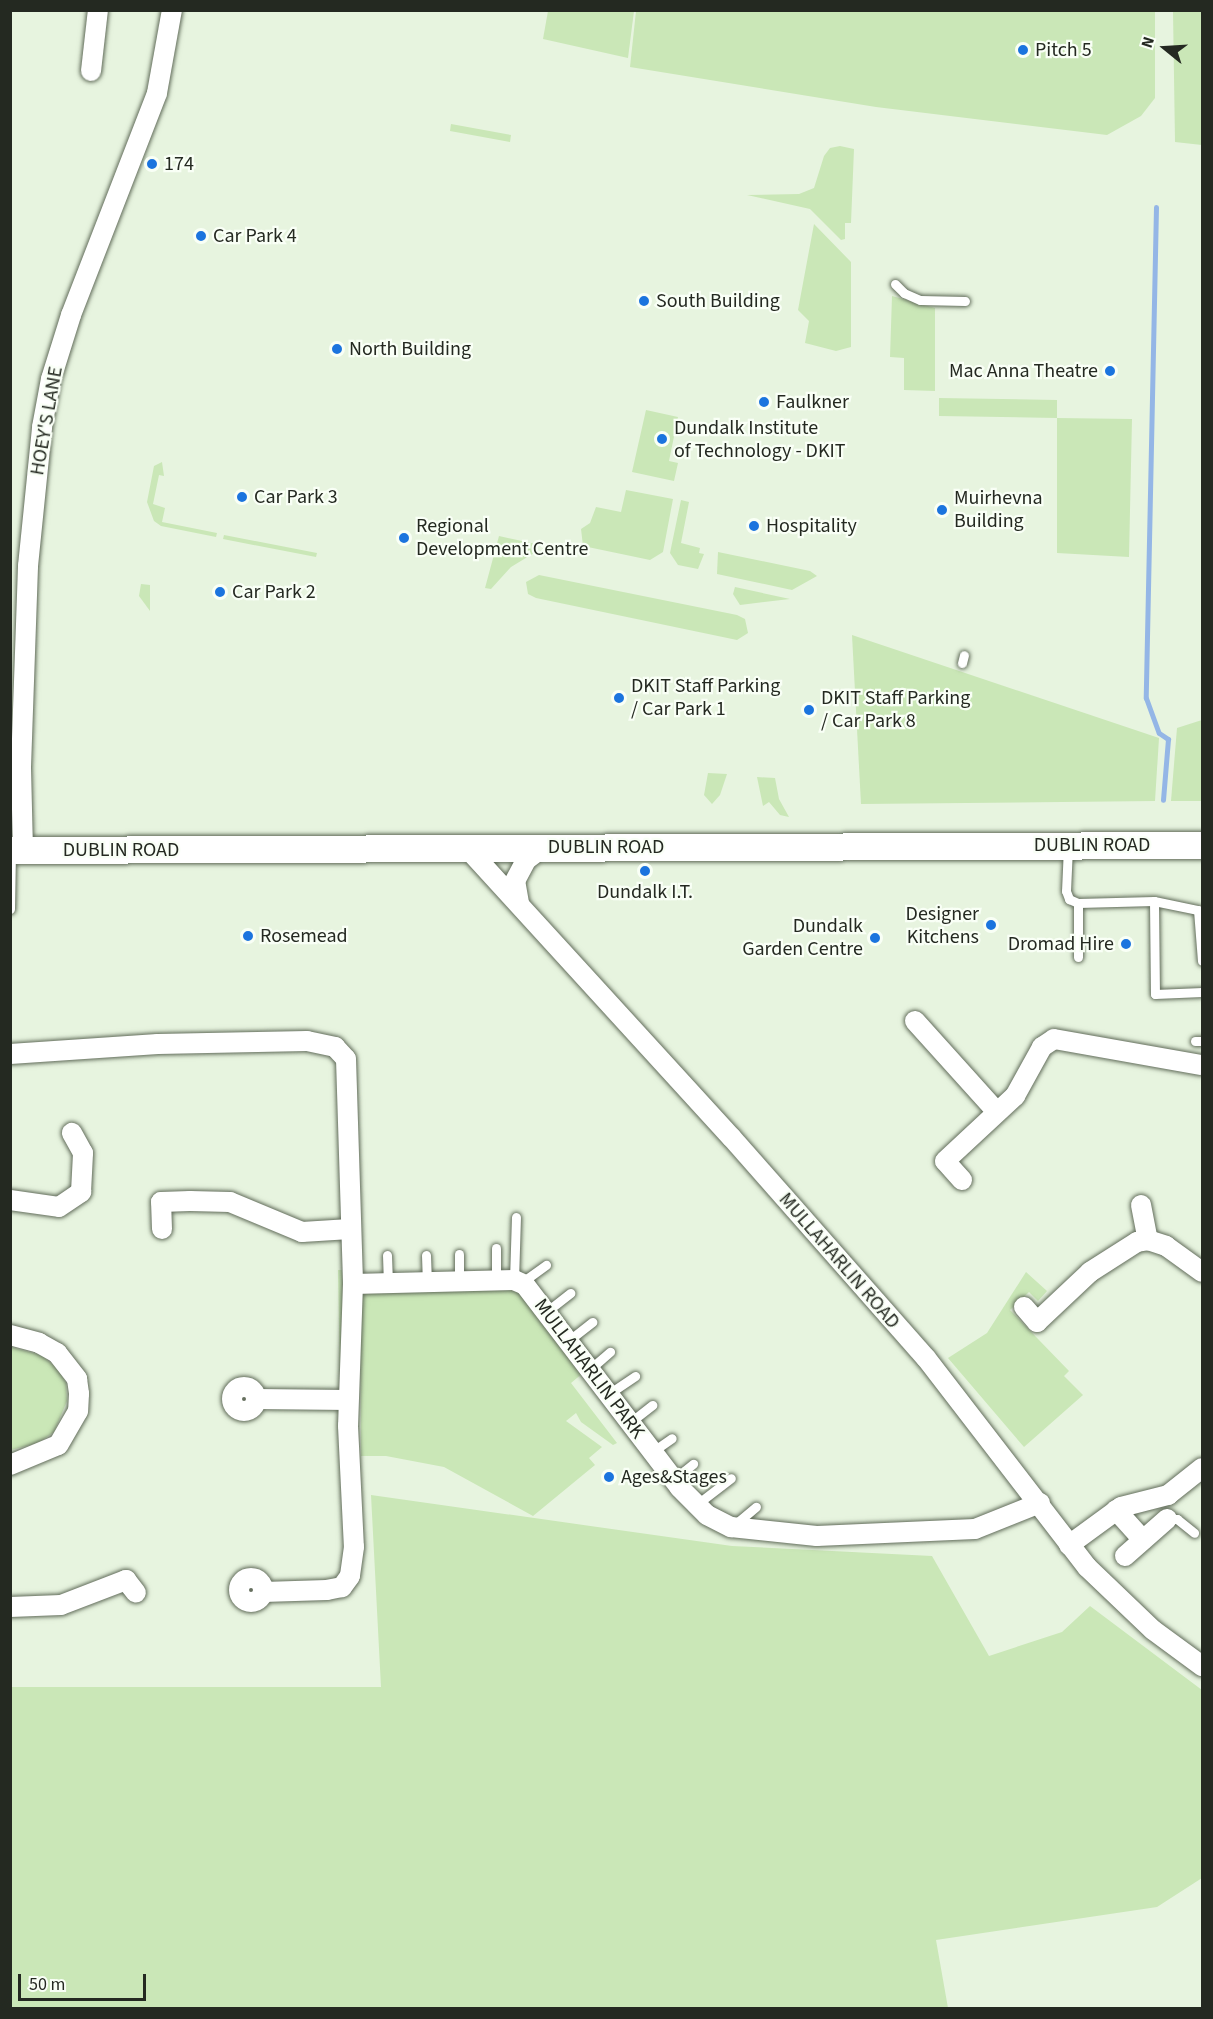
<!DOCTYPE html>
<html>
<head>
<meta charset="utf-8">
<style>
  body { margin:0 }
  #map { position:relative; width:1213px; height:2019px; overflow:hidden; background:#e7f4df; font-family:"Source Sans 3",sans-serif }
  div>[style] { position:absolute }
  [style*='--x'] { left:calc(var(--x)*1px); top:calc(var(--y)*1px); width:calc(var(--w)*1px); rotate:calc(var(--a)*1deg) }
  .green>* { inset:0; background:#cae7b7 }
  .stream>* { height:5px; margin:-2.5px; padding:0 2.5px; transform-origin:2.5px; border-radius:2.5px; background:#94b6e6 }
  .roads { filter:drop-shadow(0 0 2px #616c5a) drop-shadow(0 0 2px #616c5a) }
  .lane>* { height:9px; margin:-4.5px; padding:0 4.5px; transform-origin:4.5px; border-radius:4.5px; background:#fff }
  .street>* { height:20px; margin:-10px; padding:0 10px; transform-origin:10px; border-radius:10px; background:#fff }
  .street>.ring { margin:-10px; padding:0; box-sizing:content-box; background:none; border:20px solid #fff; border-radius:50% }
  .secondary>* { height:27px; margin:-13.5px; padding:0 13.5px; transform-origin:13.5px; border-radius:13.5px; background:#fff }
  .dots>* { width:16px; height:16px; translate:-50% -50%; box-sizing:border-box; border:3px solid #f9fff6; border-radius:50% }
  span { translate:-50% -50%; white-space:nowrap; text-align:center; line-height:1.15; -webkit-text-stroke:4.5px #f9fff6; paint-order:stroke }
  .poi-label { font-size:20px; color:#242921 }
  .left { translate:0 -50%; text-align:left }
  .right { translate:-100% -50%; text-align:right }
  .street-label { font-size:20px; color:#242921 }
  .frame { position:absolute; inset:0; border:12px solid #242921; pointer-events:none }
  .north { position:absolute; left:1135px; top:18px; width:60px; height:60px; -webkit-text-stroke:4px #f9fff6; paint-order:stroke; rotate:288deg; font-size:16px; font-weight:700; line-height:24px; text-align:center; color:#242921 }
  .north::after { content:''; display:block; margin:auto; width:21px; height:27px; background:#242921; clip-path:polygon(50% 0,100% 100%,50% 72%,0 100%) }
  .scale { position:absolute; left:18px; top:1974px; width:128px; height:27px; box-sizing:border-box; border:3px solid #242921; border-top:0; padding-left:8px; font-size:18px; line-height:21px; white-space:nowrap; color:#242921; -webkit-text-stroke:4px #f9fff6; paint-order:stroke }
</style>
</head>
<body>
<div id="map">
  <div class="green">
    <i style="clip-path:polygon(548px 11px,634px 11px,628px 58px,543px 39px)"></i>
    <i style="clip-path:polygon(636px 11px,1155px 11px,1155px 98px,1141px 116px,1107px 135px,876px 107px,630px 67px)"></i>
    <i style="clip-path:polygon(1173px 11px,1202px 11px,1202px 145px,1175px 142px)"></i>
    <i style="clip-path:polygon(451px 124px,511px 135px,510px 142px,450px 131px)"></i>
    <i style="clip-path:polygon(840px 146px,854px 149px,851px 223px,845px 223px,845px 239px,841px 240px,810px 209px,747px 195px,799px 194px,814px 188px,824px 156px,830px 148px)"></i>
    <i style="clip-path:polygon(814px 224px,851px 262px,851px 347px,836px 351px,805px 343px,809px 321px,798px 310px)"></i>
    <i style="clip-path:polygon(892px 296px,935px 308px,935px 391px,904px 390px,904px 358px,890px 357px)"></i>
    <i style="clip-path:polygon(939px 398px,1057px 400px,1057px 418px,1132px 419px,1129px 557px,1057px 553px,1057px 418px,939px 416px)"></i>
    <i style="clip-path:polygon(646px 410px,678px 417px,669px 461px,678px 463px,674px 481px,632px 472px)"></i>
    <i style="clip-path:polygon(162px 462px,164px 476px,159px 475px,153px 504px,165px 508px,162px 522px,217px 533px,216px 537px,161px 526px,154px 521px,147px 502px,154px 466px)"></i>
    <i style="clip-path:polygon(626px 490px,673px 499px,663px 552px,650px 560px,583px 546px,581px 529px,590px 523px,596px 507px,621px 512px)"></i>
    <i style="clip-path:polygon(681px 500px,689px 502px,681px 543px,700px 548px,699px 553px,704px 554px,698px 569px,678px 565px,670px 553px)"></i>
    <i style="clip-path:polygon(224px 535px,317px 553px,316px 557px,223px 539px)"></i>
    <i style="clip-path:polygon(499px 536px,536px 544px,534px 553px,511px 567px,491px 589px,485px 588px)"></i>
    <i style="clip-path:polygon(718px 552px,810px 571px,817px 576px,792px 590px,717px 574px)"></i>
    <i style="clip-path:polygon(539px 575px,737px 615px,745px 619px,748px 633px,737px 640px,536px 598px,528px 594px,526px 582px)"></i>
    <i style="clip-path:polygon(141px 584px,150px 585px,150px 611px,139px 596px)"></i>
    <i style="clip-path:polygon(735px 587px,790px 599px,740px 605px,733px 594px)"></i>
    <i style="clip-path:polygon(852px 635px,1159px 738px,1155px 801px,861px 804px)"></i>
    <i style="clip-path:polygon(1202px 720px,1202px 801px,1171px 801px,1177px 728px)"></i>
    <i style="clip-path:polygon(708px 773px,727px 774px,720px 795px,712px 804px,704px 795px)"></i>
    <i style="clip-path:polygon(757px 777px,775px 778px,779px 799px,789px 817px,780px 815px,769px 802px,763px 806px)"></i>
    <i style="clip-path:polygon(338px 1270px,342px 1270px,345px 1376px,340px 1386px)"></i>
    <i style="clip-path:polygon(1026px 1272px,1047px 1291px,1038px 1301px,1029px 1292px,1010px 1310px,1069px 1371px,1064px 1376px,1083px 1395px,1024px 1447px,948px 1358px,987px 1333px)"></i>
    <i style="clip-path:polygon(518px 1289px,583px 1373px,571px 1383px,617px 1443px,613px 1445px,581px 1422px,576px 1413px,566px 1421px,602px 1447px,589px 1458px,595px 1465px,533px 1516px,444px 1467px,386px 1456px,361px 1456px,360px 1295px,364px 1291px)"></i>
    <i style="clip-path:polygon(10px 1347px,41px 1355px,58px 1369px,66px 1383px,67px 1401px,54px 1432px,38px 1443px,11px 1450px)"></i>
    <i style="clip-path:polygon(371px 1495px,732px 1546px,932px 1556px,989px 1656px,1062px 1632px,1090px 1606px,1202px 1690px,1202px 1878px,1157px 1907px,936px 1940px,948px 2008px,11px 2008px,11px 1687px,381px 1687px)"></i>
  </div>
  <div class="stream">
    <i style="--x:1156;--y:207;--w:491;--a:91.2"></i>
    <i style="--x:1146;--y:698;--w:37;--a:70"></i>
    <i style="--x:1159;--y:733;--w:11;--a:34"></i>
    <i style="--x:1168;--y:739;--w:61;--a:94.7"></i>
  </div>
  <div class="roads">
    <div class="lane">
      <i style="--x:895;--y:284;--w:13;--a:45"></i>
      <i style="--x:904;--y:293;--w:17;--a:24"></i>
      <i style="--x:920;--y:300;--w:45;--a:1.3"></i>
      <i style="--x:962;--y:663;--w:8;--a:-76"></i>
      <i style="--x:1068;--y:847;--w:44;--a:92.6"></i>
      <i style="--x:1066;--y:891;--w:9;--a:69"></i>
      <i style="--x:1069;--y:899;--w:10;--a:24"></i>
      <i style="--x:1078;--y:903;--w:76;--a:-1.5"></i>
      <i style="--x:1154;--y:901;--w:45;--a:11.6"></i>
      <i style="--x:1198;--y:910;--w:51;--a:85.5"></i>
      <i style="--x:1154;--y:901;--w:93;--a:89.4"></i>
      <i style="--x:1155;--y:994;--w:47;--a:-2.4"></i>
      <i style="--x:1078;--y:903;--w:54;--a:90"></i>
      <i style="--x:10;--y:909;--w:57;--a:-89"></i>
      <i style="--x:1195;--y:1041;--w:7;--a:0"></i>
      <i style="--x:459;--y:1254;--w:28;--a:90"></i>
      <i style="--x:387;--y:1255;--w:29;--a:88"></i>
      <i style="--x:426;--y:1255;--w:28;--a:88"></i>
      <i style="--x:514;--y:1280;--w:63;--a:-88.2"></i>
      <i style="--x:496;--y:1281;--w:33;--a:-90"></i>
      <i style="--x:521;--y:1283;--w:31;--a:-36"></i>
      <i style="--x:546;--y:1312;--w:31;--a:-38"></i>
      <i style="--x:568;--y:1341;--w:31;--a:-38"></i>
      <i style="--x:589;--y:1370;--w:28;--a:-41"></i>
      <i style="--x:607;--y:1395;--w:34;--a:-34"></i>
      <i style="--x:628;--y:1424;--w:31;--a:-38"></i>
      <i style="--x:652;--y:1452;--w:24;--a:-35"></i>
      <i style="--x:673;--y:1480;--w:26;--a:-39"></i>
      <i style="--x:696;--y:1505;--w:44;--a:-37.6"></i>
      <i style="--x:1167;--y:1519;--w:10;--a:0"></i>
      <i style="--x:1177;--y:1519;--w:22;--a:39"></i>
      <i style="--x:733;--y:1526;--w:30;--a:-40"></i>
    </div>
    <div class="street">
      <i style="--x:91;--y:71;--w:61;--a:-83.5"></i>
      <i style="--x:468;--y:849;--w:391;--a:47.6"></i>
      <i style="--x:732;--y:1138;--w:293;--a:48.6"></i>
      <i style="--x:926;--y:1358;--w:264;--a:52.4"></i>
      <i style="--x:1087;--y:1567;--w:91;--a:43.7"></i>
      <i style="--x:1153;--y:1630;--w:61;--a:36.3"></i>
      <i style="--x:23;--y:850;--w:83;--a:-91.4"></i>
      <i style="--x:21;--y:767;--w:201;--a:-88"></i>
      <i style="--x:28;--y:566;--w:140;--a:-84.2"></i>
      <i style="--x:42;--y:427;--w:49;--a:-79.4"></i>
      <i style="--x:51;--y:379;--w:67;--a:-72.6"></i>
      <i style="--x:71;--y:315;--w:238;--a:-68.8"></i>
      <i style="--x:157;--y:93;--w:84;--a:-79.8"></i>
      <i style="--x:519;--y:903;--w:22;--a:-100"></i>
      <i style="--x:515;--y:881;--w:24;--a:-62"></i>
      <i style="--x:526;--y:860;--w:20;--a:-37"></i>
      <i style="--x:915;--y:1021;--w:122;--a:48"></i>
      <i style="--x:10;--y:1054;--w:148;--a:-3.9"></i>
      <i style="--x:158;--y:1044;--w:149;--a:-1.2"></i>
      <i style="--x:307;--y:1041;--w:29;--a:12"></i>
      <i style="--x:335;--y:1047;--w:16;--a:47"></i>
      <i style="--x:346;--y:1059;--w:225;--a:88.2"></i>
      <i style="--x:353;--y:1284;--w:142;--a:92"></i>
      <i style="--x:348;--y:1426;--w:121;--a:87.2"></i>
      <i style="--x:354;--y:1547;--w:29;--a:98"></i>
      <i style="--x:350;--y:1576;--w:14;--a:126"></i>
      <i style="--x:342;--y:1587;--w:15;--a:169"></i>
      <i style="--x:327;--y:1590;--w:64;--a:178.2"></i>
      <i style="--x:962;--y:1180;--w:25;--a:-132"></i>
      <i style="--x:945;--y:1161;--w:96;--a:-42.9"></i>
      <i style="--x:1015;--y:1096;--w:56;--a:-61.1"></i>
      <i style="--x:1042;--y:1047;--w:14;--a:-34"></i>
      <i style="--x:1054;--y:1039;--w:150;--a:10"></i>
      <i style="--x:10;--y:1200;--w:49;--a:8.1"></i>
      <i style="--x:59;--y:1207;--w:27;--a:-34"></i>
      <i style="--x:81;--y:1192;--w:39;--a:-87"></i>
      <i style="--x:83;--y:1153;--w:23;--a:-119"></i>
      <i style="--x:1141;--y:1205;--w:36;--a:79"></i>
      <i style="--x:162;--y:1229;--w:27;--a:-92"></i>
      <i style="--x:161;--y:1202;--w:29;--a:-2"></i>
      <i style="--x:190;--y:1201;--w:40;--a:1.4"></i>
      <i style="--x:230;--y:1202;--w:78;--a:22.6"></i>
      <i style="--x:302;--y:1232;--w:48;--a:-3.6"></i>
      <i style="--x:353;--y:1284;--w:161;--a:-1.4"></i>
      <i style="--x:514;--y:1280;--w:12;--a:24"></i>
      <i style="--x:525;--y:1285;--w:255;--a:52.6"></i>
      <i style="--x:680;--y:1488;--w:38;--a:45"></i>
      <i style="--x:707;--y:1515;--w:27;--a:27"></i>
      <i style="--x:731;--y:1527;--w:86;--a:6"></i>
      <i style="--x:817;--y:1536;--w:158;--a:-2.5"></i>
      <i style="--x:975;--y:1529;--w:70;--a:-21.8"></i>
      <i style="--x:1024;--y:1307;--w:20;--a:49"></i>
      <i style="--x:1037;--y:1322;--w:73;--a:-43.3"></i>
      <i style="--x:1090;--y:1272;--w:56;--a:-32.6"></i>
      <i style="--x:1137;--y:1242;--w:11;--a:-10"></i>
      <i style="--x:1148;--y:1240;--w:19;--a:18"></i>
      <i style="--x:1166;--y:1246;--w:44;--a:35.8"></i>
      <i style="--x:10;--y:1335;--w:30;--a:15"></i>
      <i style="--x:39;--y:1343;--w:21;--a:29"></i>
      <i style="--x:57;--y:1353;--w:33;--a:52"></i>
      <i style="--x:77;--y:1379;--w:15;--a:82"></i>
      <i style="--x:79;--y:1394;--w:17;--a:93"></i>
      <i style="--x:78;--y:1411;--w:39;--a:120"></i>
      <i style="--x:58;--y:1445;--w:52;--a:157.4"></i>
      <i class="ring" style="left:232px;top:1387px;width:4px;height:4px"></i>
      <i style="--x:256;--y:1399;--w:92;--a:0.6"></i>
      <i style="--x:1116;--y:1510;--w:40;--a:48"></i>
      <i style="--x:1069;--y:1545;--w:64;--a:-36.2"></i>
      <i style="--x:1121;--y:1507;--w:49;--a:-14.3"></i>
      <i style="--x:1168;--y:1495;--w:43;--a:-38.5"></i>
      <i style="--x:1125;--y:1556;--w:56;--a:-41.4"></i>
      <i class="ring" style="left:239px;top:1578px;width:4px;height:4px"></i>
      <i style="--x:10;--y:1607;--w:51;--a:-2.2"></i>
      <i style="--x:61;--y:1605;--w:70;--a:-21"></i>
      <i style="--x:126;--y:1580;--w:16;--a:52"></i>
    </div>
    <div class="secondary">
      <i style="--x:10;--y:850;--w:1192;--a:-0.24"></i>
    </div>
  </div>
  <div class="dots">
    <i style="left:1023px;top:50px;background:#1b74de"></i>
    <i style="left:152px;top:164px;background:#1b74de"></i>
    <i style="left:201px;top:236px;background:#1b74de"></i>
    <i style="left:644px;top:301px;background:#1b74de"></i>
    <i style="left:337px;top:349px;background:#1b74de"></i>
    <i style="left:1110px;top:371px;background:#1b74de"></i>
    <i style="left:764px;top:402px;background:#1b74de"></i>
    <i style="left:662px;top:439px;background:#1b74de"></i>
    <i style="left:242px;top:497px;background:#1b74de"></i>
    <i style="left:942px;top:510px;background:#1b74de"></i>
    <i style="left:754px;top:526px;background:#1b74de"></i>
    <i style="left:404px;top:538px;background:#1b74de"></i>
    <i style="left:220px;top:592px;background:#1b74de"></i>
    <i style="left:619px;top:698px;background:#1b74de"></i>
    <i style="left:809px;top:710px;background:#1b74de"></i>
    <i style="left:645px;top:871px;background:#1b74de"></i>
    <i style="left:991px;top:925px;background:#1b74de"></i>
    <i style="left:248px;top:936px;background:#1b74de"></i>
    <i style="left:875px;top:938px;background:#1b74de"></i>
    <i style="left:1126px;top:944px;background:#1b74de"></i>
    <i style="left:609px;top:1477px;background:#1b74de"></i>
  </div>
  <div class="poi-label">
    <span class="left" style="left:1035px;top:50px">Pitch 5</span>
    <span class="left" style="left:164px;top:164px">174</span>
    <span class="left" style="left:213px;top:236px">Car Park 4</span>
    <span class="left" style="left:656px;top:301px">South Building</span>
    <span class="left" style="left:349px;top:349px">North Building</span>
    <span class="right" style="left:1098px;top:371px">Mac Anna Theatre</span>
    <span class="left" style="left:776px;top:402px">Faulkner</span>
    <span class="left" style="left:674px;top:440px">Dundalk Institute<br>of Technology - DKIT</span>
    <span class="left" style="left:254px;top:497px">Car Park 3</span>
    <span class="left" style="left:954px;top:510px">Muirhevna<br>Building</span>
    <span class="left" style="left:416px;top:538px">Regional<br>Development Centre</span>
    <span class="left" style="left:766px;top:526px">Hospitality</span>
    <span class="left" style="left:232px;top:592px">Car Park 2</span>
    <span class="left" style="left:631px;top:698px">DKIT Staff Parking<br>/ Car Park 1</span>
    <span class="left" style="left:821px;top:710px">DKIT Staff Parking<br>/ Car Park 8</span>
    <span style="left:645px;top:892px">Dundalk I.T.</span>
    <span class="right" style="left:979px;top:926px">Designer<br>Kitchens</span>
    <span class="right" style="left:863px;top:938px">Dundalk<br>Garden Centre</span>
    <span class="left" style="left:260px;top:936px">Rosemead</span>
    <span class="right" style="left:1114px;top:944px">Dromad Hire</span>
    <span class="left" style="left:621px;top:1477px">Ages&amp;Stages</span>
  </div>
  <div class="street-label">
    <span style="left:47px;top:421px;rotate:-80deg">HOEY'S LANE</span>
    <span style="left:1092px;top:845px">DUBLIN ROAD</span>
    <span style="left:606px;top:847px">DUBLIN ROAD</span>
    <span style="left:121px;top:850px">DUBLIN ROAD</span>
    <span style="left:839px;top:1261px;rotate:49deg">MULLAHARLIN ROAD</span>
    <span style="left:589px;top:1369px;rotate:53deg">MULLAHARLIN PARK</span>
  </div>
  <div class="frame"></div>
  <div class="north">N</div>
  <div class="scale">50 m</div>
</div>
</body>
</html>
